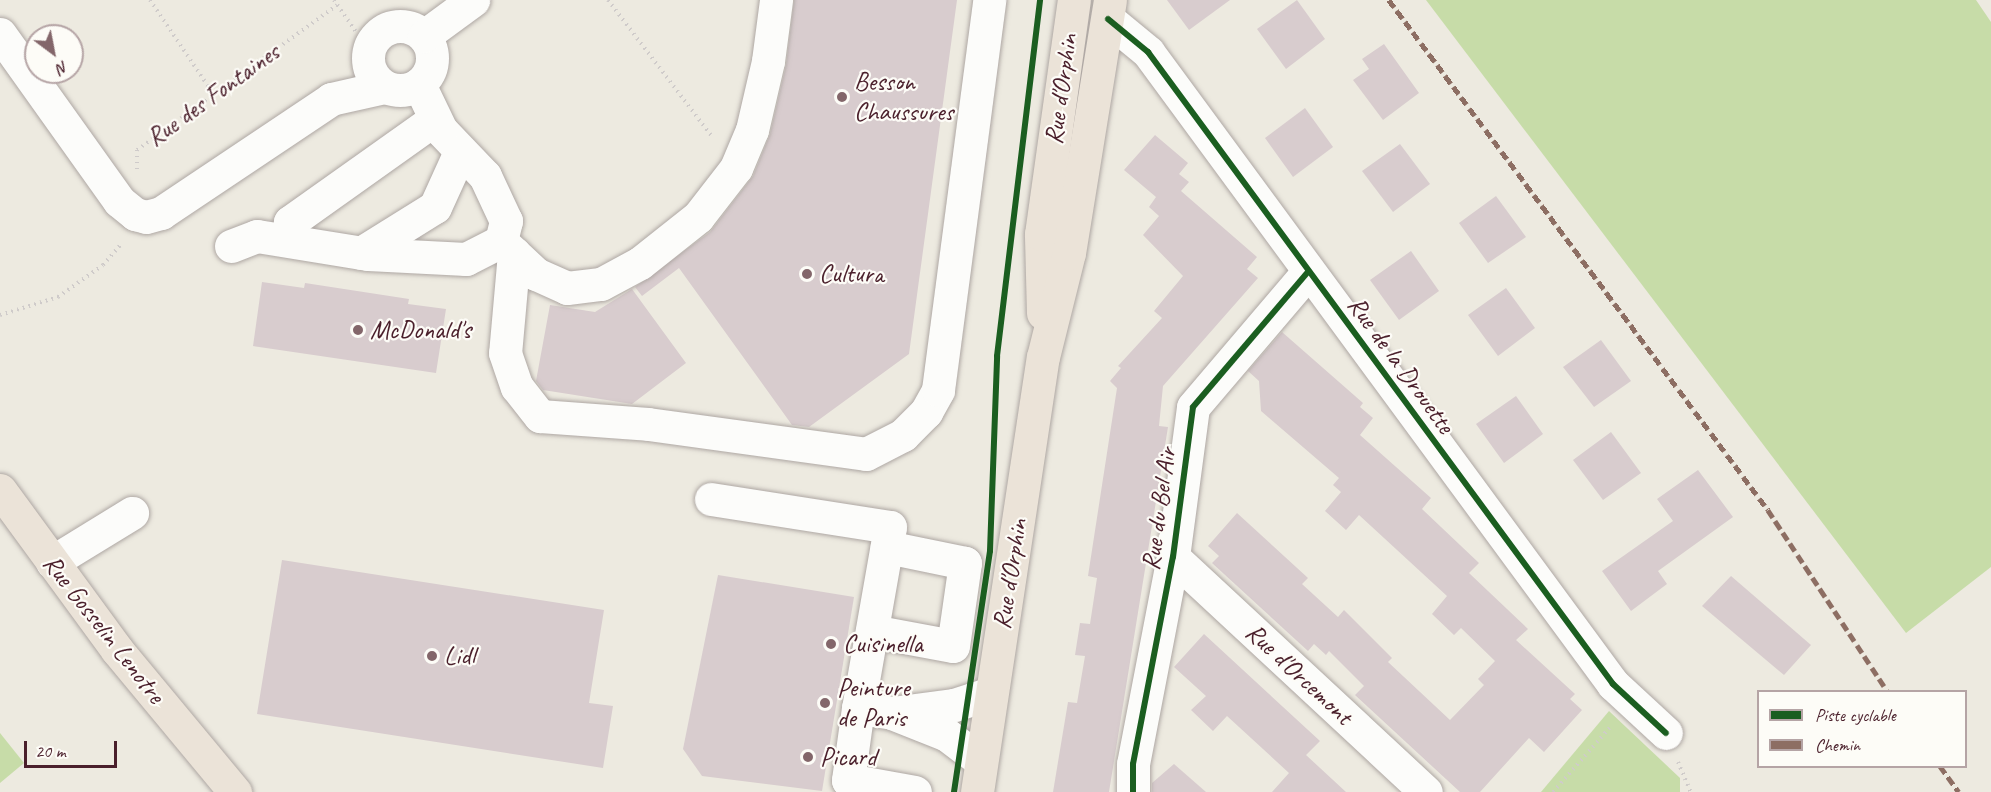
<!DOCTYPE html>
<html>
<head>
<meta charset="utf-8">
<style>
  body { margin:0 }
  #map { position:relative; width:1991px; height:792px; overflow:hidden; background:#edeae0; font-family:Caveat,sans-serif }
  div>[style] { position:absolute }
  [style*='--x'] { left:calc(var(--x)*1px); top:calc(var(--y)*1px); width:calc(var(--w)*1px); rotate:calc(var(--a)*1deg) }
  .green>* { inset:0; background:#c7dca8 }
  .building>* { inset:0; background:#d8ccce }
  .path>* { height:4px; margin-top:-2px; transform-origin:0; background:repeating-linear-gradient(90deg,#cfcbca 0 1.5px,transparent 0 6px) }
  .roads { filter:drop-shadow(0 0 2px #aea7a3) drop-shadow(0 0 2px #aea7a3) }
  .minor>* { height:33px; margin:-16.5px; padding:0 16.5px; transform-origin:16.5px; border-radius:16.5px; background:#fcfcfa }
  .minor>.ring { margin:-16.5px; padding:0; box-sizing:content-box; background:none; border:33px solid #fcfcfa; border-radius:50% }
  .major>* { height:33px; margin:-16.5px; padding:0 16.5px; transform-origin:16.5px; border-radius:16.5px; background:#ebe3d8 }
  .quiet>* { height:4.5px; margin-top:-2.25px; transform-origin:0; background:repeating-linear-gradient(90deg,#8d6e63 0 9px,transparent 0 13.5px) }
  .cycleway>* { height:6px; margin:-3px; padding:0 3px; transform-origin:3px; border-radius:3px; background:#1b5e20 }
  .dots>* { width:16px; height:16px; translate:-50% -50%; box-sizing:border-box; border:3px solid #fdfcf7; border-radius:50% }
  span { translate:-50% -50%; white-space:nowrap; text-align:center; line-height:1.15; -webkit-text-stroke:4.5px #fdfcf7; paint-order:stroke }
  .poi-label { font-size:26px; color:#4a1f2b }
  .left { translate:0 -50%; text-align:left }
  .street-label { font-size:26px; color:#4a1f2b }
  .legend { position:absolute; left:1757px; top:690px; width:210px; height:78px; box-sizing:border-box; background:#fdfcf7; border:2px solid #b5a4a5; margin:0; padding:8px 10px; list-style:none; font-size:18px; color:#4a1f2b }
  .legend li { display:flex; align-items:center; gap:12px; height:30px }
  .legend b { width:30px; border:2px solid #b5a4a5 }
  .north { position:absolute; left:24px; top:24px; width:60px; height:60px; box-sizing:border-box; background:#fdfcf7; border:2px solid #b5a4a5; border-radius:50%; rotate:148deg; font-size:16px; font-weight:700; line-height:24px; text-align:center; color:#4a1f2b }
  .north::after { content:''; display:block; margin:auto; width:21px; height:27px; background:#83666a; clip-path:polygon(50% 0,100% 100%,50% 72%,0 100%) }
  .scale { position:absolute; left:24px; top:741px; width:93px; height:27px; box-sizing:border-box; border:3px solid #4a1f2b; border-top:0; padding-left:8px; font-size:18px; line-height:21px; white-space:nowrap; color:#4a1f2b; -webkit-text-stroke:4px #fdfcf7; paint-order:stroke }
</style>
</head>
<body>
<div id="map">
  <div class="green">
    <i style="clip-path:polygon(1426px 0,1976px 0,1991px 22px,1991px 567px,1906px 633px)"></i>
    <i style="clip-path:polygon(1609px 711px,1680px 778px,1680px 792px,1541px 792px)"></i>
    <i style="clip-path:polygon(0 733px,24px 763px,0 783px)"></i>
  </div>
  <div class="building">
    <i style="clip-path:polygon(794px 0,957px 0,909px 354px,809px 427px,792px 425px,679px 268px,642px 296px,635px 287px,710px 232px,753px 176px,770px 134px,786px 65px)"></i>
    <i style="clip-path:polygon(1167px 0,1230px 0,1189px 30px)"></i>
    <i style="clip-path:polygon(1297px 0,1325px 39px,1286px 69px,1257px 29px)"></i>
    <i style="clip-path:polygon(1384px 44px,1419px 93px,1383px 120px,1353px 80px,1369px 69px,1362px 59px)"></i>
    <i style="clip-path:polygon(1305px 108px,1333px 147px,1293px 177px,1265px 138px)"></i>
    <i style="clip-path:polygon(1155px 135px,1188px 163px,1179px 174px,1189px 182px,1181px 191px,1257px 257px,1247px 269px,1258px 278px,1163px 386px,1159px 426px,1168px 427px,1109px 792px,1053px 792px,1068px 702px,1077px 703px,1085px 656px,1075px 655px,1080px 623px,1090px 624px,1097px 578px,1088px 576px,1117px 388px,1110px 381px,1121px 368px,1118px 366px,1162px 318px,1154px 311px,1183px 276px,1143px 235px,1159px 216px,1149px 207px,1156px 197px,1124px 170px)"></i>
    <i style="clip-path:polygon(1400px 144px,1430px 184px,1393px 212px,1362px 171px)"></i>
    <i style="clip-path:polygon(1496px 196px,1526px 237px,1488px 263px,1459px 223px)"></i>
    <i style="clip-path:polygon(1411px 251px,1439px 291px,1399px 320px,1370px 280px)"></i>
    <i style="clip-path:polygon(262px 282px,304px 288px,305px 283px,409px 299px,408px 304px,446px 309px,436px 373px,253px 346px)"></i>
    <i style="clip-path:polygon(1506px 288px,1535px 328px,1498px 356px,1468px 315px)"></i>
    <i style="clip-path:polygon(632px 289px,686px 363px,632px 404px,543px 390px,536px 381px,550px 305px,595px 312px)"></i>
    <i style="clip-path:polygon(1282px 332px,1363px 403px,1360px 407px,1373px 418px,1360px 435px,1431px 498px,1422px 509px,1479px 563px,1469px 573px,1528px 629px,1516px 640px,1575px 694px,1570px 699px,1582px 710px,1544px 752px,1529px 738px,1480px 792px,1460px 792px,1355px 695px,1364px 686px,1329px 651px,1326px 655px,1314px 644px,1308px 651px,1212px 563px,1219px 556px,1208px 546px,1237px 513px,1308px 578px,1302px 584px,1338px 617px,1344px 610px,1392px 658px,1388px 662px,1450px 720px,1484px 685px,1478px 679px,1495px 661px,1461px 628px,1454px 635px,1432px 614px,1447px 596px,1359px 515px,1346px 530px,1325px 511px,1341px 492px,1333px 485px,1339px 478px,1261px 411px,1259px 381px,1248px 371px)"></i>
    <i style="clip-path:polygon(1601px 340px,1631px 381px,1594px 407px,1563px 367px)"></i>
    <i style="clip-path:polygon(1516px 396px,1543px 434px,1504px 463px,1476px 424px)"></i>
    <i style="clip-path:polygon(1611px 432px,1641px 473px,1603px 500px,1573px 460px)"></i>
    <i style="clip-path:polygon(1698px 470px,1733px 517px,1658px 571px,1667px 584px,1631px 611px,1602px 571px,1673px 521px,1657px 499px)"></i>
    <i style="clip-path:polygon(282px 560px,604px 610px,589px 703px,613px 706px,603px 768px,257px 714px)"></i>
    <i style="clip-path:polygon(718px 575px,854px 597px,822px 791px,702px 776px,683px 749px)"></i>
    <i style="clip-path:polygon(1731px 576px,1811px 645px,1784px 675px,1702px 606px)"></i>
    <i style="clip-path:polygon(1204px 634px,1320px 741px,1306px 755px,1346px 792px,1272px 792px,1289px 773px,1227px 716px,1213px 731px,1191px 710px,1206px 696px,1174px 667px)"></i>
    <i style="clip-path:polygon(1174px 764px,1206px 792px,1152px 792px,1152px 783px)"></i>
  </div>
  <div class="path">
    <i style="--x:150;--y:0;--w:115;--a:56"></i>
    <i style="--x:334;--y:0;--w:60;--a:55.2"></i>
    <i style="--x:608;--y:0;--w:173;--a:52.7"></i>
    <i style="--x:137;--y:169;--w:19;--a:-90"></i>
    <i style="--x:137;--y:150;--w:247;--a:-35.9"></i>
    <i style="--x:0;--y:315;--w:61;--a:-17.2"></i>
    <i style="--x:58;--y:297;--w:55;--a:-35.4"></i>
    <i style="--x:103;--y:265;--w:29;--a:-49"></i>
    <i style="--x:1678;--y:762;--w:33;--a:67"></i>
    <i style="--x:1553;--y:792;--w:89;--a:-48.6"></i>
  </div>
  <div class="roads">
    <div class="minor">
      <i style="--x:1108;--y:19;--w:52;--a:39.5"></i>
      <i style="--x:1148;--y:52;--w:785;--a:53.66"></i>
      <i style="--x:1613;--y:684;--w:72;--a:42.8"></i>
      <i class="ring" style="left:368px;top:26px;width:31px;height:31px"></i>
      <i style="--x:0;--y:34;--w:205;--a:54.5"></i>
      <i style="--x:119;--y:201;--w:21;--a:39"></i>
      <i style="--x:135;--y:214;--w:11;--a:15"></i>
      <i style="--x:146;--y:217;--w:16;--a:-15"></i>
      <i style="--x:161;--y:213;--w:205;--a:-33.8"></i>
      <i style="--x:331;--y:99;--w:54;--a:-12.8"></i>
      <i style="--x:424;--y:36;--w:61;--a:-36.3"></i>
      <i style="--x:288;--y:240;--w:18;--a:-84"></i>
      <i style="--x:290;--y:222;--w:178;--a:-35.4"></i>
      <i style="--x:504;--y:244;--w:44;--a:43.2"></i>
      <i style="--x:536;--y:274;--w:34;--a:24"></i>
      <i style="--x:567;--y:288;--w:34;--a:-7"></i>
      <i style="--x:601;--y:284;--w:44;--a:-28.3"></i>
      <i style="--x:640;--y:263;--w:74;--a:-38.4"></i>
      <i style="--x:698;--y:217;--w:62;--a:-52.2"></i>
      <i style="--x:736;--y:168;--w:41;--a:-67.2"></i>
      <i style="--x:752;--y:130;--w:71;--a:-76.9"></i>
      <i style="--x:768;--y:61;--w:62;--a:-82.5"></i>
      <i style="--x:231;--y:246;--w:28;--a:-21"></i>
      <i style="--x:257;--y:236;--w:112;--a:9.2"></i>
      <i style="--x:368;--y:254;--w:98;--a:2.9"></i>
      <i style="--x:466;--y:259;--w:39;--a:-27"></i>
      <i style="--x:501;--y:241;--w:21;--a:-76"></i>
      <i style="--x:506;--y:221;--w:50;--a:-115"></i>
      <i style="--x:485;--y:176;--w:64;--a:-133.7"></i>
      <i style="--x:441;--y:130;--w:51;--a:-115.6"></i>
      <i style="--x:361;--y:253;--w:87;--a:-31.9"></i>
      <i style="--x:435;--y:207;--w:60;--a:-65.6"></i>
      <i style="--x:514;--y:253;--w:100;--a:95.1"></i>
      <i style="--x:505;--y:353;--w:36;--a:71"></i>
      <i style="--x:517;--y:387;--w:37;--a:52"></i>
      <i style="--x:540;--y:416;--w:108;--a:4.2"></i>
      <i style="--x:648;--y:424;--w:220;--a:7.8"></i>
      <i style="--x:866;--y:454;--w:42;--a:-27.2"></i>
      <i style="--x:903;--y:435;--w:33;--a:-45"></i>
      <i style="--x:926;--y:412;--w:25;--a:-61"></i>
      <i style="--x:938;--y:390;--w:393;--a:-82.5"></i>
      <i style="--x:711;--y:499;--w:181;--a:8.9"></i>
      <i style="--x:890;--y:527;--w:184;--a:100"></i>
      <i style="--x:858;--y:708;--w:34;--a:8"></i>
      <i style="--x:1173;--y:557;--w:345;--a:42.9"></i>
      <i style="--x:52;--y:562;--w:94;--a:-31.5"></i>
      <i style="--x:872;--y:631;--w:82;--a:10.5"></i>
      <i style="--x:953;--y:646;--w:84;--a:-81.8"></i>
      <i style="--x:965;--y:563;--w:80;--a:-168.4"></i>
      <i style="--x:858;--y:708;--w:73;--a:97.9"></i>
      <i style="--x:848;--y:780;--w:68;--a:10.2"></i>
      <i style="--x:981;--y:761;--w:43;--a:-142.6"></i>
      <i style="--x:947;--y:735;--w:59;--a:-158.2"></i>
      <i style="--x:892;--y:713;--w:63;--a:-7.4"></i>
      <i style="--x:954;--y:705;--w:39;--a:-18"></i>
      <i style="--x:1133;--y:792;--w:28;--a:-90"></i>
      <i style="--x:1133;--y:764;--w:211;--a:-79.1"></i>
      <i style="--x:1173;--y:557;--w:151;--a:-82.4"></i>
      <i style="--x:1193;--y:407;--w:177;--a:-49.6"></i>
    </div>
    <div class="major">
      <i style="--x:1043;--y:313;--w:79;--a:-91.5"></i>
      <i style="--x:1041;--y:234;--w:236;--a:-82"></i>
      <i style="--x:0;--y:490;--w:198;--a:53.8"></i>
      <i style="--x:117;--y:650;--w:185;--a:50.3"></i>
      <i style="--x:977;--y:792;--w:440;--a:-81.4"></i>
      <i style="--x:1043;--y:357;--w:107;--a:-76"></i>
      <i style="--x:1069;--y:253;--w:256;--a:-80.8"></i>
    </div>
  </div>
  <div class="quiet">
    <i style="--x:1389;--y:0;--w:635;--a:53.38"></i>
    <i style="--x:1768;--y:510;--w:218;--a:56.6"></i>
    <i style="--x:1940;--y:766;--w:32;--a:54"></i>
  </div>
  <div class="cycleway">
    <i style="--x:1108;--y:19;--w:52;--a:39.5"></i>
    <i style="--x:1148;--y:52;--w:785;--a:53.66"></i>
    <i style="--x:1613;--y:684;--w:72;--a:42.8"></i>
    <i style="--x:954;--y:792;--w:244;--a:-81.5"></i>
    <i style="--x:990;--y:551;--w:195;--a:-87.9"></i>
    <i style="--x:997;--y:356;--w:359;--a:-83.1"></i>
    <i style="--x:1133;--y:792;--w:28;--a:-90"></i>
    <i style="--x:1133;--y:764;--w:211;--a:-79.1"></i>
    <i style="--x:1173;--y:557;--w:151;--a:-82.4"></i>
    <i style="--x:1193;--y:407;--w:177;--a:-49.6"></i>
  </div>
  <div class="dots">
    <i style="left:842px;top:97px;background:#83666a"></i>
    <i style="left:807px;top:274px;background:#83666a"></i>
    <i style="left:358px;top:330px;background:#83666a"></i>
    <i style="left:831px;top:644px;background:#83666a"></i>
    <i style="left:432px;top:656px;background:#83666a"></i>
    <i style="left:825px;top:703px;background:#83666a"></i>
    <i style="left:808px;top:757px;background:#83666a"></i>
  </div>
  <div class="poi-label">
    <span class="left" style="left:854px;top:97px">Besson<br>Chaussures</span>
    <span class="left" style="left:819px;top:274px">Cultura</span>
    <span class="left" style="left:370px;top:330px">McDonald's</span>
    <span class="left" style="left:843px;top:644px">Cuisinella</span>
    <span class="left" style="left:444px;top:656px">Lidl</span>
    <span class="left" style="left:837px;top:703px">Peinture<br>de Paris</span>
    <span class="left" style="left:820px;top:757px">Picard</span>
  </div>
  <div class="street-label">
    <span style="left:1061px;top:89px;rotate:-82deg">Rue d'Orphin</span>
    <span style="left:213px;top:95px;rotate:-36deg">Rue des Fontaines</span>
    <span style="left:1401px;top:365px;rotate:54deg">Rue de la Drouette</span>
    <span style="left:1159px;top:509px;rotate:-82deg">Rue du Bel Air</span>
    <span style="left:1010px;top:574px;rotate:-81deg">Rue d'Orphin</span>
    <span style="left:104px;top:629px;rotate:52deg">Rue Gosselin Lenotre</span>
    <span style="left:1299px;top:674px;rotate:43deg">Rue d'Orcemont</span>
  </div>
  <ul class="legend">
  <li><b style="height:8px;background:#1b5e20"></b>Piste cyclable</li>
  <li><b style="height:8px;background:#8d6e63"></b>Chemin</li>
  </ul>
  <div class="north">N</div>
  <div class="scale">20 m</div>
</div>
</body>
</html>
